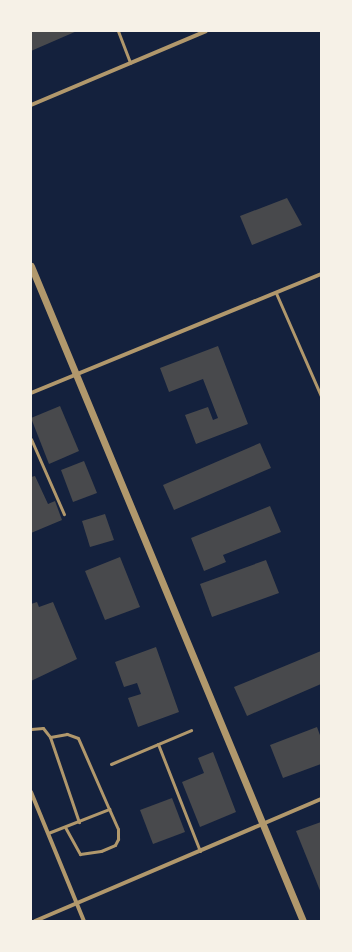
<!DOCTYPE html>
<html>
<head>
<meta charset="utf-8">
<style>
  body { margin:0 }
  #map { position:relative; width:352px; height:952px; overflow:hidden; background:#14213d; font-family:Commissioner,sans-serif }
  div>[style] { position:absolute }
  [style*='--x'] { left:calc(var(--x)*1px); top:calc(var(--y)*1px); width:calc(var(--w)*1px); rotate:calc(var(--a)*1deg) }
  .building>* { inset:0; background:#48494c }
  .service>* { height:3px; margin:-1.5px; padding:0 1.5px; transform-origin:1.5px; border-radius:1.5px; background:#b1986c }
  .minor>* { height:4px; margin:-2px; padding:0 2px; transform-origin:2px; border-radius:2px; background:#b1986c }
  .tertiary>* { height:7px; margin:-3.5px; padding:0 3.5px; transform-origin:3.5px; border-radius:3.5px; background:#b1986c }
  span { translate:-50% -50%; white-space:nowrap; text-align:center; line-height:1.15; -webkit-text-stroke:3px #f6f1e7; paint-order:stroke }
  .frame { position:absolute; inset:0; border:32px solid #f6f1e7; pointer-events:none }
</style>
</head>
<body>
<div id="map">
  <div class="building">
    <i style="clip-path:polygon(31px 31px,77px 31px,31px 51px)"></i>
    <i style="clip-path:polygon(287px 198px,302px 225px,252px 245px,240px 216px)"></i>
    <i style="clip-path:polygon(218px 346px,248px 424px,196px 444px,185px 415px,208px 407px,213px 420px,218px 418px,203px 379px,169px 392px,160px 368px)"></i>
    <i style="clip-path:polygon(60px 406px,79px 451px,49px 464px,31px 418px)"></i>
    <i style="clip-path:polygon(260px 443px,271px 468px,174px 510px,163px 485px)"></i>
    <i style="clip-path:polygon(84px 461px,97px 493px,73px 502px,61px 470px)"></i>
    <i style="clip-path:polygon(35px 476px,48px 504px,55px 501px,62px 520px,31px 533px,31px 477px)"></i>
    <i style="clip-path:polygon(270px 506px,281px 532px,223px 555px,226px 562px,204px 571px,191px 538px)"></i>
    <i style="clip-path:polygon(105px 514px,114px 540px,90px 547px,82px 521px)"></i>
    <i style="clip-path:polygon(120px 557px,140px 607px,105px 620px,85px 571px)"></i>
    <i style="clip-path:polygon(266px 560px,279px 593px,212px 617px,200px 584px)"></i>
    <i style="clip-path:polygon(37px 602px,39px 607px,53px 602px,77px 659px,31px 681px,31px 604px)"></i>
    <i style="clip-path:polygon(156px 647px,179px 712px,138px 727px,128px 698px,141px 694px,137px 683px,124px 687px,115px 662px)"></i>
    <i style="clip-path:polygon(321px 651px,321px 684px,247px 716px,234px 687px)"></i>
    <i style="clip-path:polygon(317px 727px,321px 738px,321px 764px,283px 778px,270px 745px)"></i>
    <i style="clip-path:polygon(213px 752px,236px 812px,200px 827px,182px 782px,204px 773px,198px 758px)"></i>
    <i style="clip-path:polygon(172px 798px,185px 832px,153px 844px,140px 810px)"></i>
    <i style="clip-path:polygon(321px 822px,321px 893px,296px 831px)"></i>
  </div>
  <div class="service">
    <i style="--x:118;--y:31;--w:34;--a:69"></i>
    <i style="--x:276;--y:293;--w:112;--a:66.4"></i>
    <i style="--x:31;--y:439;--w:82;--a:66.3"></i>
    <i style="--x:31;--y:729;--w:12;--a:-5"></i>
    <i style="--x:43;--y:728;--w:11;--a:52"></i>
    <i style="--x:50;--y:737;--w:90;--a:71.2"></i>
    <i style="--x:158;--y:744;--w:115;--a:68.6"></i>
    <i style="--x:111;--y:764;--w:87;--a:-23"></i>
    <i style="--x:65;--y:827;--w:31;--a:61"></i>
    <i style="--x:80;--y:854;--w:21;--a:-8"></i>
    <i style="--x:101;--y:851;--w:15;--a:-23"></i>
    <i style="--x:115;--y:845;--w:7;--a:-63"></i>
    <i style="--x:118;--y:839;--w:10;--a:-90"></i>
    <i style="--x:118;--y:829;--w:22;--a:-114"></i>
    <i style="--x:48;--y:833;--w:66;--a:-21.5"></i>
    <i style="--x:109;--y:809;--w:77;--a:-113.6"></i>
    <i style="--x:78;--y:738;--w:12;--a:-160"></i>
    <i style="--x:67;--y:734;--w:17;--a:170"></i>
  </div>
  <div class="minor">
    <i style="--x:31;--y:105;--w:190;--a:-22.9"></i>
    <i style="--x:31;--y:393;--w:313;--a:-22.3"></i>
    <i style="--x:31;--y:792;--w:139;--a:67.7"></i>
    <i style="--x:35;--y:921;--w:311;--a:-23.1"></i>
  </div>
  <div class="tertiary">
    <i style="--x:31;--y:266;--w:709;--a:67.45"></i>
  </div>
  <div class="frame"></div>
</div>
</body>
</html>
